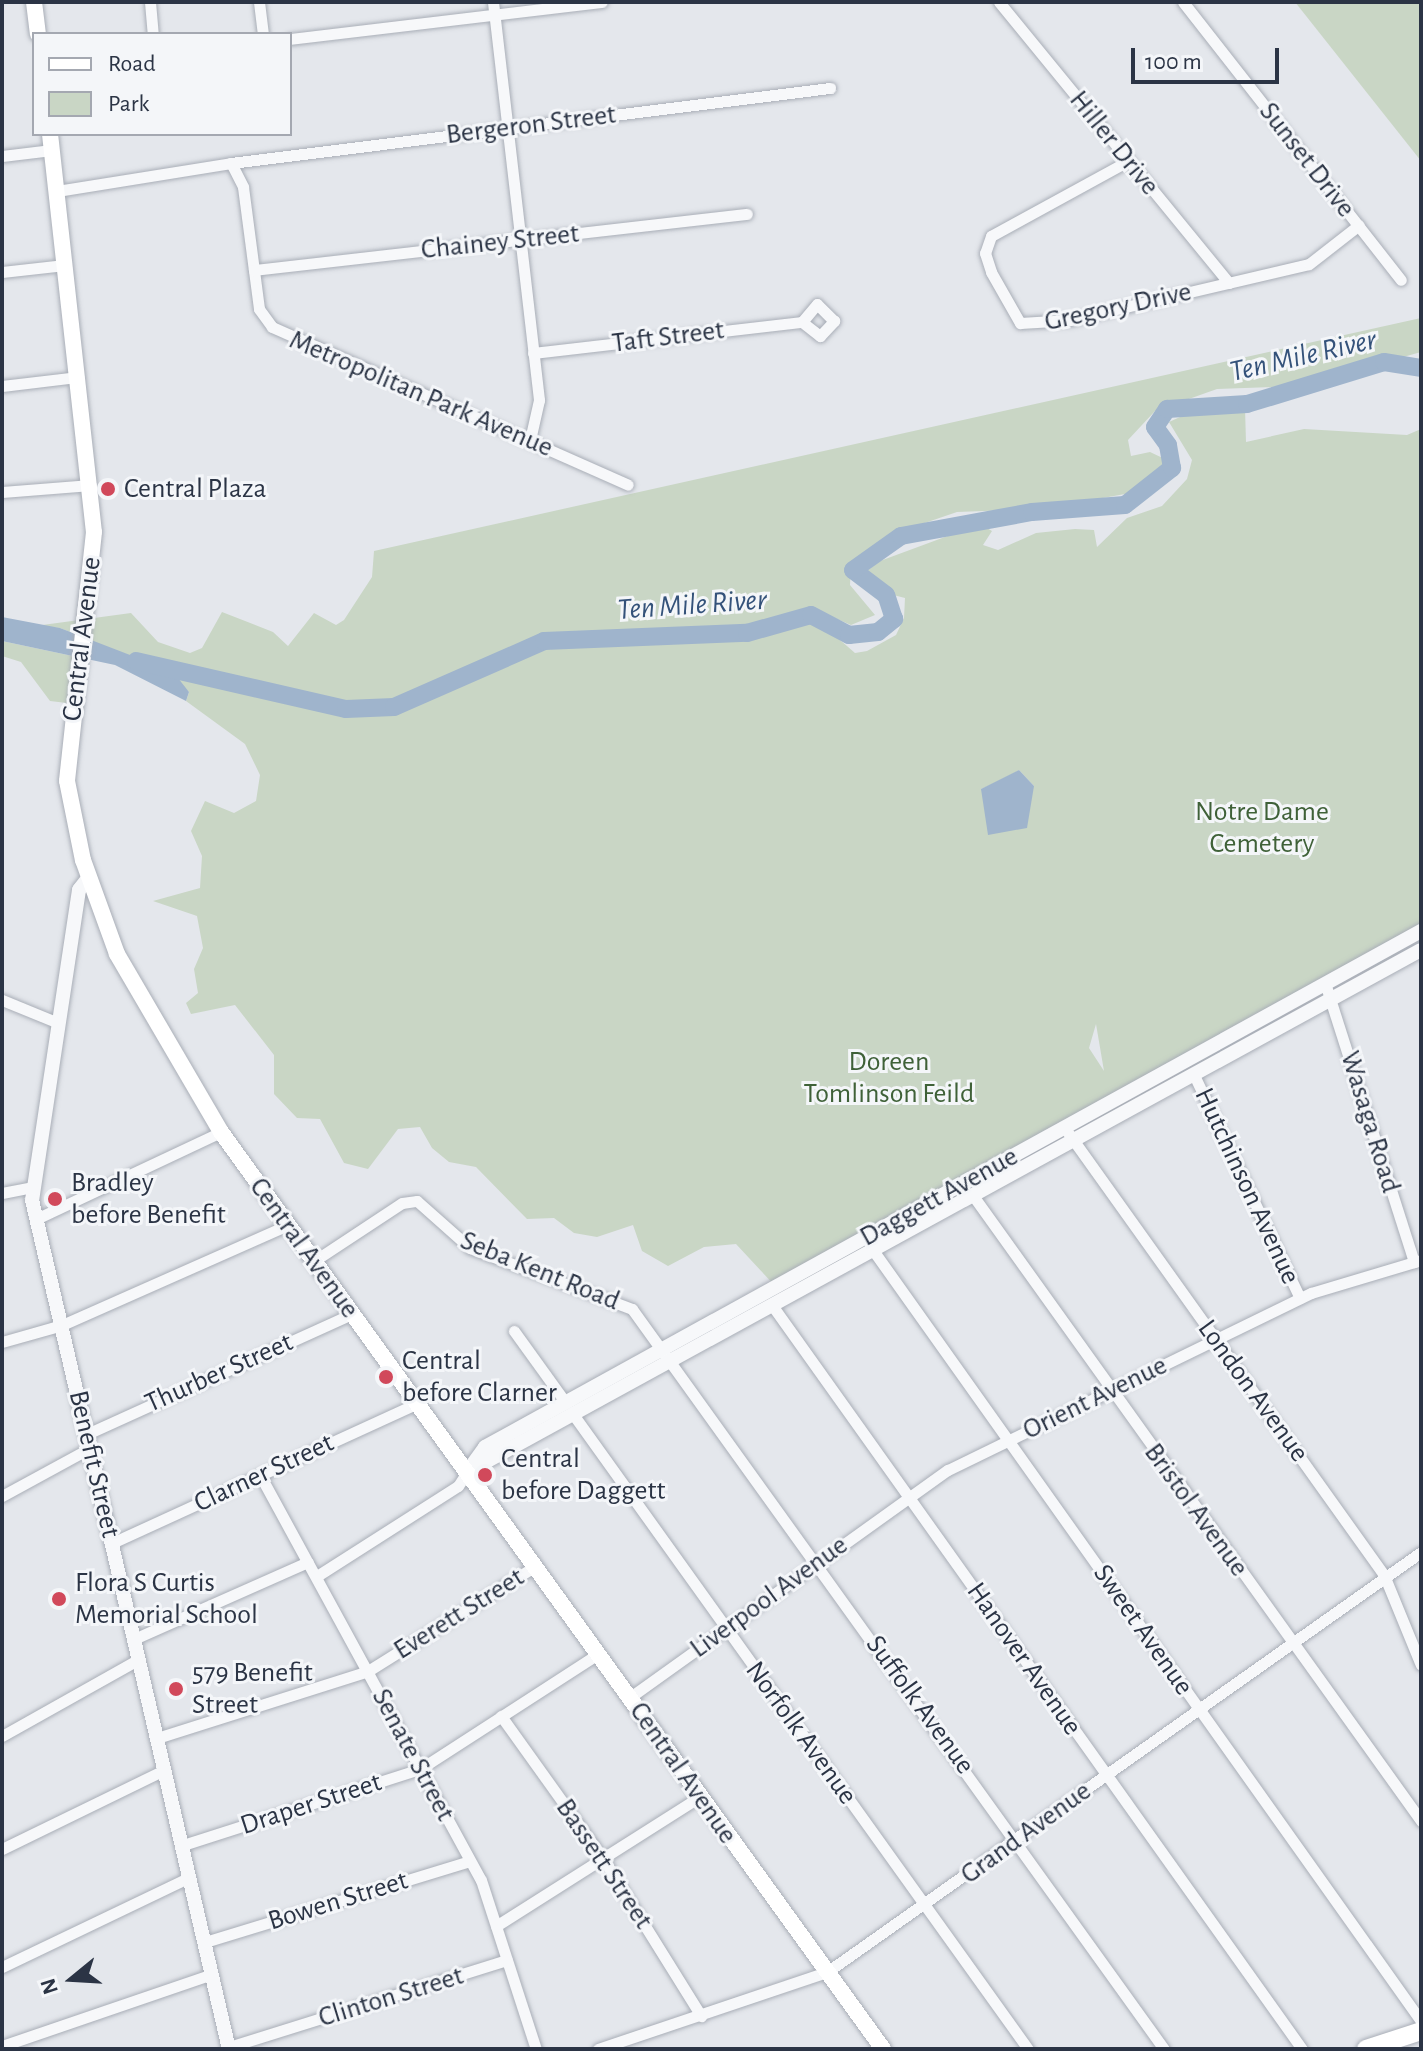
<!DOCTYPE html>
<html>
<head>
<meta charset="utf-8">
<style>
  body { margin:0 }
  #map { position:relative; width:1423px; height:2051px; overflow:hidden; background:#e4e7ec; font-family:"Alegreya Sans",sans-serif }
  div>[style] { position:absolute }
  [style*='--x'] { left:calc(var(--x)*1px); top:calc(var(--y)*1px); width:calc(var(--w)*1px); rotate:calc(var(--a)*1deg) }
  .green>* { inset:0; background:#c9d6c5 }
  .water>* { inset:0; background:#9fb4cc }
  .river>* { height:18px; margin:-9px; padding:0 9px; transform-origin:9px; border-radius:9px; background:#9fb4cc }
  .roads { filter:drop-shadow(0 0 2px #a9aeb7) drop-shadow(0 0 2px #a9aeb7) }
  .minor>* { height:11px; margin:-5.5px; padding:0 5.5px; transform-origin:5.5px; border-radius:5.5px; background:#f7f8fa }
  .tertiary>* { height:14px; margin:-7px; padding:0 7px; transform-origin:7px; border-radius:7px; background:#f7f8fa }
  .secondary>* { height:16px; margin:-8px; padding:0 8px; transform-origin:8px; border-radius:8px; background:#fff }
  .primary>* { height:18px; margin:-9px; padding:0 9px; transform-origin:9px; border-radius:9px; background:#fff }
  .dots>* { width:22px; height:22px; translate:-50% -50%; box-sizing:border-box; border:4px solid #f4f6f9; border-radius:50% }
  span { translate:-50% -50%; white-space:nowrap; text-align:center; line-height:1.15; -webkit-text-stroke:6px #f4f6f9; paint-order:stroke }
  .street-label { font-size:28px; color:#2b3445 }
  .poi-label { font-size:28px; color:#2b3445 }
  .left { translate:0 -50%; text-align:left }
  .park-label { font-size:28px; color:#3f6138 }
  .water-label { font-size:30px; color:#34527a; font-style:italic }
  .frame { position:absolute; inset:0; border:4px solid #2b3445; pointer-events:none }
  .legend { position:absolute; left:32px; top:32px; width:260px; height:104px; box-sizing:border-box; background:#f4f6f9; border:2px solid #a4a8b1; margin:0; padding:10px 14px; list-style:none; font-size:24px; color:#2b3445 }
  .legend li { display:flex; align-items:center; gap:16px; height:40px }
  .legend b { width:40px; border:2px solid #a4a8b1 }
  .north { position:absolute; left:32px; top:1939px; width:80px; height:80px; -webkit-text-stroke:6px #f4f6f9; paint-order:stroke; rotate:252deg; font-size:22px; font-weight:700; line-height:32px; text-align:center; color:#2b3445 }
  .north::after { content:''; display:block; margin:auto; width:28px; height:36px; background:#2b3445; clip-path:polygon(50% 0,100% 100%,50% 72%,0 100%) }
  .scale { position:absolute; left:1131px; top:48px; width:148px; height:36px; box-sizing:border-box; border:4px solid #2b3445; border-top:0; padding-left:10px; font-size:24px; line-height:28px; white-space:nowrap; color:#2b3445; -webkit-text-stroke:6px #f4f6f9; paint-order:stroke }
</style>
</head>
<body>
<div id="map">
  <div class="green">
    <i style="clip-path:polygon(1295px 2px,1421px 2px,1421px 161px)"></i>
    <i style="clip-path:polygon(evenodd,1421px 318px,1421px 352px,1300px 386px,1217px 389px,1155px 411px,1128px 440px,1131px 456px,1150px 452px,1169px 461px,1147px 490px,1042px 509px,957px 512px,910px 528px,851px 566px,850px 585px,875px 615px,851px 625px,830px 616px,817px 620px,855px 653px,867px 651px,896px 635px,904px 618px,905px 598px,870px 589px,867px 571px,880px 561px,980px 524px,992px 531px,983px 545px,998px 550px,1036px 533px,1075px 529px,1094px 530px,1097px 547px,1127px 518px,1162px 506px,1187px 479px,1192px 460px,1169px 422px,1189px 413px,1245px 408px,1246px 442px,1304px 429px,1407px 435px,1421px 429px,1421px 923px,776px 1287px,736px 1244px,704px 1247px,668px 1266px,642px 1251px,633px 1225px,597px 1237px,574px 1233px,554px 1218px,527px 1219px,476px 1167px,449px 1162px,432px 1148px,420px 1127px,398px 1129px,368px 1169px,344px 1163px,320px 1119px,297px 1118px,274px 1094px,274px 1055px,235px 1005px,191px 1014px,186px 1003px,198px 993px,194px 969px,203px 948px,197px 916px,153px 901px,200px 888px,202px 856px,191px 831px,205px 801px,234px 813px,256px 801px,260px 775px,245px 744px,186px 701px,189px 692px,168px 672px,60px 628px,35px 626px,131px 613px,158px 642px,190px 653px,202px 648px,222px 612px,273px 632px,288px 646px,314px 613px,336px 625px,344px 620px,372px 577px,374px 551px,1421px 318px,1019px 770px,1034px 786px,981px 789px,1003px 780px,1019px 770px,1421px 318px,1096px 1024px,1104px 1071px,1089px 1048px,1096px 1024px)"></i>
    <i style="clip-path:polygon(2px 641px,82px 658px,75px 704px,50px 701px,21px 662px,2px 656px)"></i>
  </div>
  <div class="water">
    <i style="clip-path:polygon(2px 617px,60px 628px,143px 660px,178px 678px,189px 692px,186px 701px,115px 665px,2px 641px)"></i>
    <i style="clip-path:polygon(1019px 770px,1034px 786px,1027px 828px,988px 835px,981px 789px)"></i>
  </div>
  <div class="river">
    <i style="--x:136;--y:661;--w:215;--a:12.9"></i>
    <i style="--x:346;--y:709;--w:48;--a:-2.4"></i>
    <i style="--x:394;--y:707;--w:164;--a:-23.7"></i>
    <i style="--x:544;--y:641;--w:203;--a:-2.3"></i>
    <i style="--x:747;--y:633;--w:66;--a:-15.7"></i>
    <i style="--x:811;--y:615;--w:43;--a:27.8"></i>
    <i style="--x:849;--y:635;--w:29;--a:-6"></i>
    <i style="--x:878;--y:632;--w:21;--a:-39"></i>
    <i style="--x:894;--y:619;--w:25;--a:-108"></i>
    <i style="--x:886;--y:595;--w:41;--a:-142.9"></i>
    <i style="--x:853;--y:570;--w:59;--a:-35.3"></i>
    <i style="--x:901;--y:536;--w:133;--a:-10.4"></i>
    <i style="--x:1032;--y:512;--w:93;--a:-4.3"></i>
    <i style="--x:1125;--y:505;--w:60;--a:-38.2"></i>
    <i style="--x:1172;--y:468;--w:23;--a:-100"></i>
    <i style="--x:1168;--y:445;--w:22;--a:-126"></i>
    <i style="--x:1155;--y:427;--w:22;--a:-56"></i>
    <i style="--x:1167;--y:409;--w:80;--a:-3.6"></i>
    <i style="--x:1247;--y:404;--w:143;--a:-17"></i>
    <i style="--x:1384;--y:362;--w:37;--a:9"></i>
  </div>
  <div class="roads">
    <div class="minor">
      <i style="--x:150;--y:2;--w:32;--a:85"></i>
      <i style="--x:259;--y:2;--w:32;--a:83"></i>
      <i style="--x:493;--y:2;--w:401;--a:83.4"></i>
      <i style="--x:539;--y:400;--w:41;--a:102.7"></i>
      <i style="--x:999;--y:2;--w:363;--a:50.7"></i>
      <i style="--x:1183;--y:2;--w:353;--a:51.9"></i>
      <i style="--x:290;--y:39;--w:314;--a:-6.8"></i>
      <i style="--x:2;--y:156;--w:50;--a:-6.8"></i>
      <i style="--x:1128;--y:161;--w:156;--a:151.3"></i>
      <i style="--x:991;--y:236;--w:18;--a:109"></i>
      <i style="--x:985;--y:253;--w:20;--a:72"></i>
      <i style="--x:991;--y:272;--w:59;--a:60.4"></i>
      <i style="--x:1020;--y:323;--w:50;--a:-3.4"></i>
      <i style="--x:1070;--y:320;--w:245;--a:-13.2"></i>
      <i style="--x:1309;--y:264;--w:63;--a:-38"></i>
      <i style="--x:231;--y:163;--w:604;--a:-7.14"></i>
      <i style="--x:57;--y:191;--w:176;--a:-9.1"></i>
      <i style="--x:231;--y:163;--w:27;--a:63"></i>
      <i style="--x:243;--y:187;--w:123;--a:82.5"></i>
      <i style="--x:259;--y:309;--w:22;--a:54"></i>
      <i style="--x:272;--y:327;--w:389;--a:23.9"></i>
      <i style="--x:254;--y:270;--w:496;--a:-6.5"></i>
      <i style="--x:2;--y:272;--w:63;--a:-6.3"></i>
      <i style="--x:533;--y:353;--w:271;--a:-6.6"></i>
      <i style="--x:802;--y:322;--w:23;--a:38"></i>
      <i style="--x:820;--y:336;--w:21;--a:-47"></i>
      <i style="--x:834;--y:321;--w:24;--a:-135"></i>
      <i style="--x:817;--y:304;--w:23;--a:130"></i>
      <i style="--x:2;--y:386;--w:77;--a:-6.8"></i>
      <i style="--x:2;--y:492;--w:89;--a:-4.5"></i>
      <i style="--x:1325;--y:983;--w:293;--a:72.3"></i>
      <i style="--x:2;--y:1000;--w:58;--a:22.2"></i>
      <i style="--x:1194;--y:1075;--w:247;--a:64.6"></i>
      <i style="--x:1064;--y:1127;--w:551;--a:54.46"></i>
      <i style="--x:1384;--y:1575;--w:97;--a:67.7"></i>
      <i style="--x:2;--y:1193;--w:32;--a:-11"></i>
      <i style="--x:974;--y:1197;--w:768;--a:54.38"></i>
      <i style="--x:36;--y:1219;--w:204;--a:-25.2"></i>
      <i style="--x:870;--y:1246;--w:951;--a:54.59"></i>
      <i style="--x:314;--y:1261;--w:105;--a:-33.4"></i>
      <i style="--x:402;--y:1203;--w:15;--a:-8"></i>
      <i style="--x:417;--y:1201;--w:71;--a:41.6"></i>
      <i style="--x:470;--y:1248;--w:173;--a:20.6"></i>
      <i style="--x:632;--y:1309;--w:911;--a:54.29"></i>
      <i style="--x:774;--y:1308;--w:910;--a:54.53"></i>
      <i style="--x:514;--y:1331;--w:89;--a:54.2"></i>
      <i style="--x:2;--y:1342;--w:62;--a:-15.8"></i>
      <i style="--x:62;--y:1325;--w:247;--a:-23.9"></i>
      <i style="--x:575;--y:1417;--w:778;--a:54.37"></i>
      <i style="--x:87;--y:1434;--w:290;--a:-24.4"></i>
      <i style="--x:260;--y:1475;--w:461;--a:61.4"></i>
      <i style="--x:481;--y:1880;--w:178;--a:72"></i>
      <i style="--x:2;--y:1496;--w:100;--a:-28.6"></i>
      <i style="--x:112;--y:1543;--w:334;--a:-24.6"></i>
      <i style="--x:317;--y:1576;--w:167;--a:-32.6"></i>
      <i style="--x:458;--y:1486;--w:17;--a:-57"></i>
      <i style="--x:134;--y:1639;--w:190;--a:-23.9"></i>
      <i style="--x:629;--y:1698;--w:392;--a:-35.6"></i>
      <i style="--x:948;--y:1470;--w:404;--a:-26"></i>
      <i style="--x:1311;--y:1293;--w:115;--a:-16.7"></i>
      <i style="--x:501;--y:1716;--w:177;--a:54.4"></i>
      <i style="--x:604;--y:1860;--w:184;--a:58.1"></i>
      <i style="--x:2;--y:1736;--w:157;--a:-29.3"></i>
      <i style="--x:157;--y:1738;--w:221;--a:-17.6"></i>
      <i style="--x:368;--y:1671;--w:196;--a:-32.1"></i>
      <i style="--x:183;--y:1845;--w:249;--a:-17.8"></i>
      <i style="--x:420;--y:1769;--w:212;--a:-32.9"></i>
      <i style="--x:2;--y:1849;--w:180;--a:-26"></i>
      <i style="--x:496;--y:1926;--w:241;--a:-32.4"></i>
      <i style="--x:205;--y:1942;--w:277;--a:-17"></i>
      <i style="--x:2;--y:1967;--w:208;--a:-25.6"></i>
      <i style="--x:2;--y:2046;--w:222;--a:-18.9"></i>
      <i style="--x:229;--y:2047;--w:291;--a:-17.4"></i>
      <i style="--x:598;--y:2049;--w:242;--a:-18.6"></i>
      <i style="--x:827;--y:1972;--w:727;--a:-35.26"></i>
    </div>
    <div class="tertiary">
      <i style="--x:89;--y:877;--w:16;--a:128"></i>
      <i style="--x:79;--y:890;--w:314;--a:98.6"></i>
      <i style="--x:32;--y:1200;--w:872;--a:76.94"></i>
      <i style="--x:467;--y:1472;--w:31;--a:-54"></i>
      <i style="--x:485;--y:1447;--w:1069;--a:-28.87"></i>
      <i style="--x:467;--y:1472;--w:1087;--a:-28.69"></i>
    </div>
    <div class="secondary">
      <i style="--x:34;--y:2;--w:32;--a:83"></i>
      <i style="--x:50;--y:134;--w:400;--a:83.7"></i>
      <i style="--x:94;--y:532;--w:250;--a:96.2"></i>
      <i style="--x:67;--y:781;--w:81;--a:78.6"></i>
      <i style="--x:83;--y:860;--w:100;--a:70.1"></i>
      <i style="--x:117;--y:954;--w:206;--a:59.7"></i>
      <i style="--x:221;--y:1132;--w:1131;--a:54.17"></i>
    </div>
    <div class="primary">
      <i style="--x:1366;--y:2049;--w:58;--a:-18.1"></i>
    </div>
  </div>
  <div class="dots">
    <i style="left:108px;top:489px;background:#d1495b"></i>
    <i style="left:55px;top:1199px;background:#d1495b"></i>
    <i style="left:386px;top:1377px;background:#d1495b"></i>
    <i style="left:485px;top:1475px;background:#d1495b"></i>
    <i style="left:59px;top:1599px;background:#d1495b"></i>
    <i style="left:176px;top:1689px;background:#d1495b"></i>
  </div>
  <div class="street-label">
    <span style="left:531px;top:125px;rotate:-7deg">Bergeron Street</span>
    <span style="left:1114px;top:143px;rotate:51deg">Hiller Drive</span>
    <span style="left:1307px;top:160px;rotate:52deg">Sunset Drive</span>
    <span style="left:500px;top:242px;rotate:-6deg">Chainey Street</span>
    <span style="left:1118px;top:307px;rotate:-12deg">Gregory Drive</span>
    <span style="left:668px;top:337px;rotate:-7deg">Taft Street</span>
    <span style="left:421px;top:394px;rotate:23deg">Metropolitan Park Avenue</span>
    <span style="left:82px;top:639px;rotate:-83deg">Central Avenue</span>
    <span style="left:1370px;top:1122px;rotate:73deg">Wasaga Road</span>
    <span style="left:1247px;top:1186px;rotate:65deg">Hutchinson Avenue</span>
    <span style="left:939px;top:1197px;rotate:-29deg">Daggett Avenue</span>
    <span style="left:304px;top:1248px;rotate:54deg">Central Avenue</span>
    <span style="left:540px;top:1271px;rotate:22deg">Seba Kent Road</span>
    <span style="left:219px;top:1373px;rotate:-24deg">Thurber Street</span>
    <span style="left:1253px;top:1391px;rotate:54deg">London Avenue</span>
    <span style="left:1095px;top:1398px;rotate:-26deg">Orient Avenue</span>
    <span style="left:94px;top:1464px;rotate:77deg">Benefit Street</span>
    <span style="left:264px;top:1473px;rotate:-25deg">Clarner Street</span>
    <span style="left:1196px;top:1510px;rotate:54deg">Bristol Avenue</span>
    <span style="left:769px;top:1597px;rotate:-36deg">Liverpool Avenue</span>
    <span style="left:459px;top:1614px;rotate:-32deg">Everett Street</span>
    <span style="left:1143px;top:1630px;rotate:55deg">Sweet Avenue</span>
    <span style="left:1024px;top:1659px;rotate:55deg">Hanover Avenue</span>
    <span style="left:920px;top:1705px;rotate:54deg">Suffolk Avenue</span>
    <span style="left:801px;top:1733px;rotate:54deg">Norfolk Avenue</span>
    <span style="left:413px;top:1755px;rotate:62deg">Senate Street</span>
    <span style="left:683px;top:1773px;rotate:55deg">Central Avenue</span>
    <span style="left:311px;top:1804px;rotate:-18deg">Draper Street</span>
    <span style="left:1026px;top:1833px;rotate:-36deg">Grand Avenue</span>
    <span style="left:604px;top:1864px;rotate:56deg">Bassett Street</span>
    <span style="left:338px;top:1901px;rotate:-17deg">Bowen Street</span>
    <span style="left:391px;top:1997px;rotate:-17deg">Clinton Street</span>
  </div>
  <div class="poi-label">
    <span class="left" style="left:124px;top:489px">Central Plaza</span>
    <span class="left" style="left:71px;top:1199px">Bradley<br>before Benefit</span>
    <span class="left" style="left:402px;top:1377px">Central<br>before Clarner</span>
    <span class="left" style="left:501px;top:1475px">Central<br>before Daggett</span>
    <span class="left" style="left:75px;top:1599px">Flora S Curtis<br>Memorial School</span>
    <span class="left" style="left:192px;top:1689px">579 Benefit<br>Street</span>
  </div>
  <div class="park-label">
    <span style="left:1262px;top:828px">Notre Dame<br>Cemetery</span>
    <span style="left:889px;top:1078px">Doreen<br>Tomlinson Feild</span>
  </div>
  <div class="water-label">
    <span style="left:1303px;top:356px;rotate:-13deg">Ten Mile River</span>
    <span style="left:692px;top:605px;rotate:-4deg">Ten Mile River</span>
  </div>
  <div class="frame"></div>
  <ul class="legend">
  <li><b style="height:10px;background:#fff"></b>Road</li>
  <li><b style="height:22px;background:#c9d6c5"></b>Park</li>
  </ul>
  <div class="north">N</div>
  <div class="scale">100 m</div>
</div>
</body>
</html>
